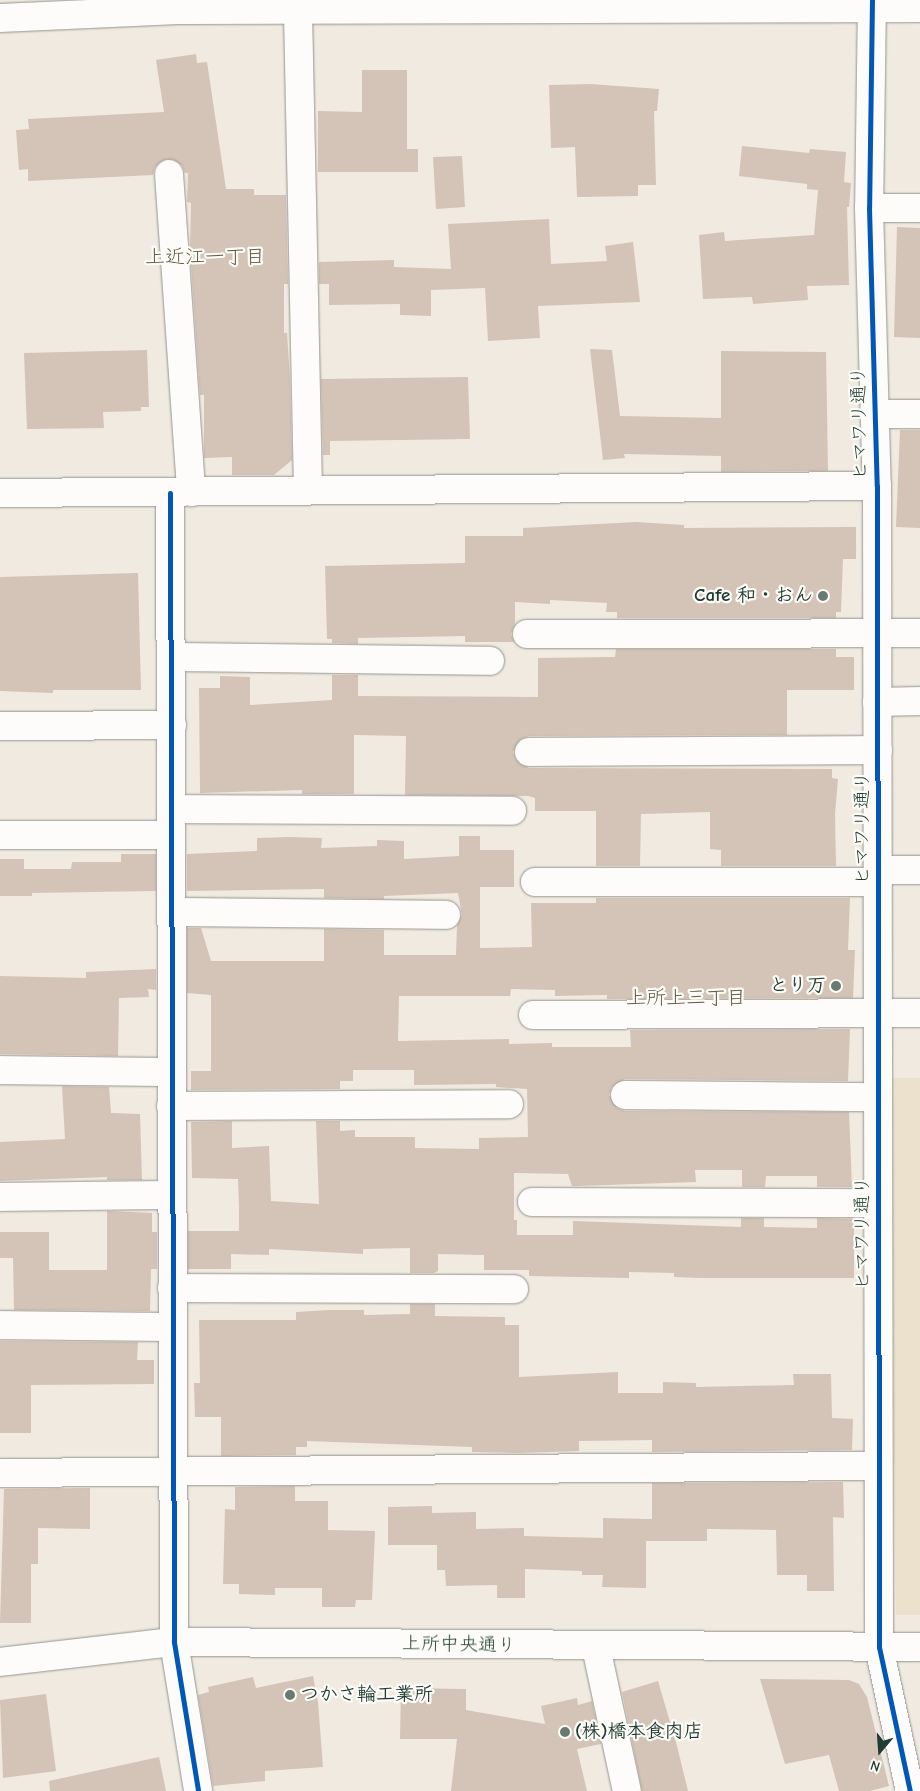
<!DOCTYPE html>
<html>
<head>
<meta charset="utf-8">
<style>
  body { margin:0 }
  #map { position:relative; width:920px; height:1791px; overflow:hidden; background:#f1eae1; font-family:"Comic Neue","Klee One",sans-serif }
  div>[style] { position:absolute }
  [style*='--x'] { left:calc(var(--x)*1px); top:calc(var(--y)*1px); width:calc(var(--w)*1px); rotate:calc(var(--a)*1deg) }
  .built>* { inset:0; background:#ece1cc }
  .building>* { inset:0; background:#d4c3b7 }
  .roads { filter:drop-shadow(0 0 1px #94958f) drop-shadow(0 0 1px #94958f) }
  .street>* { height:28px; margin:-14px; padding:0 14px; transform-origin:14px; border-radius:14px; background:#fdfcfa }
  .secondary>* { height:28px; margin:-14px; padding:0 14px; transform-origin:14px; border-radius:14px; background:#fdfcfa }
  .primary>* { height:28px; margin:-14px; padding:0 14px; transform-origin:14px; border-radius:14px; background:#fdfcfa }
  .cycleway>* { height:5px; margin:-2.5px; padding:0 2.5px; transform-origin:2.5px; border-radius:2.5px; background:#0057b8 }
  .dots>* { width:14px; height:14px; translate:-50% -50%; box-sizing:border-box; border:2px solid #fdfcf7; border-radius:50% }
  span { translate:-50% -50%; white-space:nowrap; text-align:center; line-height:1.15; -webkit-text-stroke:4.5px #fdfcf7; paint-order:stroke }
  .street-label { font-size:19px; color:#1f3d34 }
  .poi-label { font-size:19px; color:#1f3d34; font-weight:700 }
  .right { translate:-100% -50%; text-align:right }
  .left { translate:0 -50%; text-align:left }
  .neighbourhood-label { font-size:20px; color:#625d4a }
  .north { position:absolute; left:855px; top:1726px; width:50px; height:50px; -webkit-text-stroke:4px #fdfcf7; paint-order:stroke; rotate:198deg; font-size:14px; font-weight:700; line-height:20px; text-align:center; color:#1f3d34 }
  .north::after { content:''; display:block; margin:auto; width:18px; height:22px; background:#1f3d34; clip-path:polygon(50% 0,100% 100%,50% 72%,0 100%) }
</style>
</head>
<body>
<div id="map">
  <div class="built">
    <i style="clip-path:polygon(890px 1078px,920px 1078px,920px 1615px,896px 1615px)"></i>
  </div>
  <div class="building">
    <i style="clip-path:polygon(196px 54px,197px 63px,207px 62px,226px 189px,254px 189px,254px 195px,286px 195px,288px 284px,284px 284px,284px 333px,287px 333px,290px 380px,292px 460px,274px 475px,232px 475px,232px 457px,204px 458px,204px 395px,200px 395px,190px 249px,191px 203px,187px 202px,188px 173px,185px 173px,182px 165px,167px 159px,155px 167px,153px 175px,28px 181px,28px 169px,19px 170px,16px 130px,29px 129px,28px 119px,164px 112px,156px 60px)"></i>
    <i style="clip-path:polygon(362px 70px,407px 70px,407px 149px,418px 149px,418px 172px,318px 172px,318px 111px,362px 112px)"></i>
    <i style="clip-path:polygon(591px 84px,659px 89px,657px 111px,654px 111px,656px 185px,638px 185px,638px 196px,577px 197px,575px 147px,551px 148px,549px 85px)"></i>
    <i style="clip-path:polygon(742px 146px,809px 153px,810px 149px,846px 152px,844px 182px,851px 183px,849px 207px,847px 207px,849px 285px,807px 286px,808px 300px,753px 304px,752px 297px,703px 299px,699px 235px,724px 232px,725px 241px,814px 235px,818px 190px,807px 189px,807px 184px,739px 176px)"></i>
    <i style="clip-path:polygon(462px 156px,465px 207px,436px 209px,433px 157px)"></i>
    <i style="clip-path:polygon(549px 219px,551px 264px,607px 261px,605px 246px,633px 242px,640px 302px,538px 306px,540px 338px,488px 341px,485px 288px,431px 290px,431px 316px,400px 315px,400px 304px,329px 305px,329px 284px,319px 284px,319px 262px,394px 260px,394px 267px,451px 269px,448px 224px)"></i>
    <i style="clip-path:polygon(897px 227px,920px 228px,920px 338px,894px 337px)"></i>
    <i style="clip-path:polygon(590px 349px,612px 350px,620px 416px,721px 418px,721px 351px,826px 352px,828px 471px,721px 472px,721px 456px,624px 454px,625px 458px,603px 460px)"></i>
    <i style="clip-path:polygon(147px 350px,149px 407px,141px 407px,141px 411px,103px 412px,104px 428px,27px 429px,24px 353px)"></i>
    <i style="clip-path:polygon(468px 377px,470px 439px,330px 441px,330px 455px,323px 455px,321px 379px)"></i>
    <i style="clip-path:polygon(900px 430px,920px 430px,920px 528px,896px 527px)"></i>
    <i style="clip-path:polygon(636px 522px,684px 525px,684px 528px,856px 527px,856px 559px,843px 559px,841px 612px,836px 612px,836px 618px,617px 618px,617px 612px,606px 612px,607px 603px,550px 600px,550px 604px,515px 602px,515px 624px,511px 634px,514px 642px,465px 642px,465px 636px,358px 638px,358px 644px,332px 643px,332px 639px,327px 639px,325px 566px,465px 563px,465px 536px,523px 536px,523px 528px)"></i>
    <i style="clip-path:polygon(138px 573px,141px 690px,53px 690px,53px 693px,0 691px,0 577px)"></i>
    <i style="clip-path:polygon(616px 649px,836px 649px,836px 657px,854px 657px,854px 690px,787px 690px,787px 735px,529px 736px,521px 739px,513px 752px,516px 760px,529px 768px,832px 769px,832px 778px,838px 779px,835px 814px,836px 866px,721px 866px,721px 850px,710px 849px,710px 812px,641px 814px,640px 866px,596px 866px,596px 811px,535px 811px,535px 798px,528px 796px,405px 795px,406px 736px,354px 735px,354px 794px,302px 794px,302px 790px,200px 793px,199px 688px,220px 688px,220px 676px,250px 677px,250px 705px,332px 700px,332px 675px,358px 675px,358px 696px,538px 697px,538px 658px,615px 657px)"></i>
    <i style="clip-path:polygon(459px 836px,480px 836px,480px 850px,514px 850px,514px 887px,480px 887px,480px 948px,532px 947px,531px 903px,596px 903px,596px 898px,850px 898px,848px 950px,855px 950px,853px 998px,607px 999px,607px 995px,555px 996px,555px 990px,511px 989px,510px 996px,399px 996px,398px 1041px,509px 1039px,509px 1044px,552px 1043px,552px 1047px,631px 1047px,630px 1030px,850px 1029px,848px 1081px,625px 1079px,612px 1087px,609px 1095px,617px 1108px,625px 1111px,849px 1112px,852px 1187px,817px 1187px,817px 1176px,766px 1176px,765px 1187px,742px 1187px,742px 1170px,695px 1170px,696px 1182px,577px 1186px,572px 1186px,568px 1174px,514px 1173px,514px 1220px,517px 1220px,517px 1235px,573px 1235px,573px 1221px,741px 1227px,741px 1218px,764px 1218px,764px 1227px,817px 1228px,817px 1218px,854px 1219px,854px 1278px,699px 1278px,674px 1277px,674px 1273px,629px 1272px,629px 1278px,529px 1276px,529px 1270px,484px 1270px,484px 1255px,438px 1254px,438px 1271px,434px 1273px,410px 1273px,410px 1248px,363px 1249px,363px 1254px,269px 1249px,269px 1255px,231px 1254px,231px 1269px,188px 1269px,188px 1231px,239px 1231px,239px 1206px,238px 1179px,192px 1178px,191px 1122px,232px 1121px,232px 1148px,269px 1146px,271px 1201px,319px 1204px,316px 1121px,340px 1121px,340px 1131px,355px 1130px,355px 1137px,415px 1137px,415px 1148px,479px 1149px,479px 1138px,528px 1137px,527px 1089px,496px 1087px,496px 1084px,414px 1085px,414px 1070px,353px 1070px,353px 1081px,340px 1081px,340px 1089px,191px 1090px,191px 1071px,211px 1071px,211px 995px,187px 993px,187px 928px,201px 928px,211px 961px,324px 961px,324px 929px,384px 930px,384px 955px,456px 955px,457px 925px,462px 915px,458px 893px,384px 896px,384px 899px,324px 898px,324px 889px,187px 891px,187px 854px,257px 851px,257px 838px,290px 837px,322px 838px,321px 848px,377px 846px,377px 840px,404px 841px,404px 859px,459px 856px)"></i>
    <i style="clip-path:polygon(121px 854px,156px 854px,156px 891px,32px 893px,32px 896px,0 896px,0 859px,24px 859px,24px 869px,71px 869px,72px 862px,121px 862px)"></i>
    <i style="clip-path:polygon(156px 969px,156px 990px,148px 989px,149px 997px,119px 998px,118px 1056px,0 1054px,0 976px,86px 978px,86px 972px)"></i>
    <i style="clip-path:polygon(62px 1086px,109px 1087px,111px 1113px,140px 1114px,142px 1180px,107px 1180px,107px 1177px,0 1181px,0 1142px,65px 1139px)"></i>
    <i style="clip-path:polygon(107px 1211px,152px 1213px,152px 1232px,157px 1232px,157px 1269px,151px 1269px,150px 1311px,14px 1310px,13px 1258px,0 1258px,0 1232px,49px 1232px,49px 1270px,107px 1270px)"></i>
    <i style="clip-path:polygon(410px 1304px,435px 1304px,435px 1316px,505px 1317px,505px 1325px,519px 1325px,519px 1377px,618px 1372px,618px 1393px,663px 1393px,663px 1382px,696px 1383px,696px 1387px,794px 1385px,793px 1374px,831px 1374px,832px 1418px,853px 1419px,852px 1450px,652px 1452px,652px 1440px,579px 1441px,579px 1451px,517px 1453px,472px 1452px,472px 1447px,307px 1441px,307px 1447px,296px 1447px,296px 1455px,221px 1456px,221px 1417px,195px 1417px,194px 1383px,200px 1383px,199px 1320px,296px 1320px,296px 1312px,329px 1310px,364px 1310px,364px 1315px,410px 1314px)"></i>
    <i style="clip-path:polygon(0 1341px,138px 1342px,137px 1360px,154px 1360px,154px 1384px,31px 1385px,31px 1433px,0 1433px)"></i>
    <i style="clip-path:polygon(843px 1482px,844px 1518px,833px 1517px,834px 1591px,807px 1591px,807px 1575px,777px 1575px,776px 1530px,707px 1529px,707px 1541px,646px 1541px,646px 1588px,602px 1587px,603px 1575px,582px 1575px,582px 1571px,525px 1569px,525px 1598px,497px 1598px,497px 1585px,446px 1586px,445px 1570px,437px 1570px,437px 1545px,388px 1545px,388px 1507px,432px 1506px,432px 1513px,476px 1512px,476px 1529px,524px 1528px,524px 1536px,603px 1538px,603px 1518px,652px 1519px,652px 1483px)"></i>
    <i style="clip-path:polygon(295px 1486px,295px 1501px,328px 1501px,328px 1530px,375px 1531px,372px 1600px,356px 1600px,355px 1607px,322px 1607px,322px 1588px,275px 1588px,275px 1595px,239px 1594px,239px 1584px,223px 1584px,225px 1509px,235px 1510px,235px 1487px)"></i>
    <i style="clip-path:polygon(90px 1488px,90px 1529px,38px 1528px,38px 1564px,31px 1564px,31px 1623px,0 1623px,4px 1489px)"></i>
    <i style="clip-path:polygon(313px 1676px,318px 1702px,323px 1767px,265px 1771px,265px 1781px,213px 1786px,198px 1695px,209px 1692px,208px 1687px,253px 1677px,256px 1688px)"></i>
    <i style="clip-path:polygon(760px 1679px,849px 1680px,859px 1684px,867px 1697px,889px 1786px,870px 1791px,839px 1791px,829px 1755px,785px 1764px)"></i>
    <i style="clip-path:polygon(658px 1681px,677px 1746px,688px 1791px,642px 1791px,622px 1692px)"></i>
    <i style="clip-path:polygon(401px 1688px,466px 1689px,466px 1710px,545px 1724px,541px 1706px,577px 1698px,578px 1705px,592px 1701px,601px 1744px,577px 1749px,587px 1791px,451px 1791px,457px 1739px,400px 1739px)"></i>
    <i style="clip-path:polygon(46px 1694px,56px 1771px,3px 1778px,0 1700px)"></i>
    <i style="clip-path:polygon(159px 1757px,166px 1791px,50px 1791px,49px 1781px)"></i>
  </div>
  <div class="roads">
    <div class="street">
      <i style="--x:872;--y:0;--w:208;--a:90.8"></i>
      <i style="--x:869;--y:208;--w:278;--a:88.4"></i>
      <i style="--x:877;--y:486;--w:1161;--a:89.9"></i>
      <i style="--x:879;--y:1647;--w:147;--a:77.9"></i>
      <i style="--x:298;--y:12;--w:477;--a:88.8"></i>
      <i style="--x:169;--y:174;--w:319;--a:86"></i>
      <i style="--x:869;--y:208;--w:51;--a:0"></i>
      <i style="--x:876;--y:414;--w:44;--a:0"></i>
      <i style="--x:0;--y:493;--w:877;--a:-0.46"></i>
      <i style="--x:170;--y:493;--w:1149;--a:89.8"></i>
      <i style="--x:174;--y:1642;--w:151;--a:80.8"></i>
      <i style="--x:527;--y:634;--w:393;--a:-0.1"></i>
      <i style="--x:171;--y:657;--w:319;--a:0.7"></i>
      <i style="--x:877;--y:702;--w:43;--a:-1.3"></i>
      <i style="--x:0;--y:726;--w:172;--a:-0.3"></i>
      <i style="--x:529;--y:752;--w:349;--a:-0.3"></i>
      <i style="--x:171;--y:809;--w:341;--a:0.3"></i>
      <i style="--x:0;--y:835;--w:171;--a:0"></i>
      <i style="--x:878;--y:870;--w:42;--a:0"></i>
      <i style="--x:535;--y:882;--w:343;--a:0"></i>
      <i style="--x:172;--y:912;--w:274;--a:0.6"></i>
      <i style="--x:533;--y:1015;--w:387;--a:-0.3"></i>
      <i style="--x:0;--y:1070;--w:170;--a:0.7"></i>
      <i style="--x:625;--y:1095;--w:253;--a:0.5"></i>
      <i style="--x:171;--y:1106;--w:338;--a:-0.3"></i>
      <i style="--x:0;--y:1197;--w:171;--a:-0.7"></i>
      <i style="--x:532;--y:1202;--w:346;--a:0.2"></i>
      <i style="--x:172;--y:1288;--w:342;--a:0.2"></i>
      <i style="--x:0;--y:1325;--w:173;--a:0.7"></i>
      <i style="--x:0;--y:1473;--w:878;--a:-0.46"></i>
      <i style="--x:596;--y:1647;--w:147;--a:77.9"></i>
    </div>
    <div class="secondary">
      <i style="--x:0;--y:1662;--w:175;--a:-6.6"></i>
      <i style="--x:174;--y:1642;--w:746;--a:0.38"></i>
    </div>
    <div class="primary">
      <i style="--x:0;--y:18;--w:178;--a:-2.6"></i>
      <i style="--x:178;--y:10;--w:742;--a:-0.15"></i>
    </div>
  </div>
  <div class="cycleway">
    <i style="--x:872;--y:0;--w:208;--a:90.8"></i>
    <i style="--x:869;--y:208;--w:278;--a:88.4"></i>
    <i style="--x:877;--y:486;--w:1161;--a:89.9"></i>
    <i style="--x:879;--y:1647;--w:147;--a:77.9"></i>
    <i style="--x:170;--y:493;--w:1149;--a:89.8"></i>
    <i style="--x:174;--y:1642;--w:151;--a:80.8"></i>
  </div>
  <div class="dots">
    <i style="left:823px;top:596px;background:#687a71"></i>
    <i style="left:836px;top:986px;background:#687a71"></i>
    <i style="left:290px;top:1695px;background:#687a71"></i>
    <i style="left:565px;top:1732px;background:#687a71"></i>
  </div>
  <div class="street-label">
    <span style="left:860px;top:423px;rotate:-91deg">ヒマワリ通り</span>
    <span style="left:863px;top:828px;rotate:-90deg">ヒマワリ通り</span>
    <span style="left:863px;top:1233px;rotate:-90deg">ヒマワリ通り</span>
    <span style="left:459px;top:1645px;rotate:1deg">上所中央通り</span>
  </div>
  <div class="poi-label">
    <span class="right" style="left:813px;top:596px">Cafe 和・おん</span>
    <span class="right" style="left:826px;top:986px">とり万</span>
    <span class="left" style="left:300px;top:1695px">つかさ輪工業所</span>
    <span class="left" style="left:575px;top:1732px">(株)橋本食肉店</span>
  </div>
  <div class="neighbourhood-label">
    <span style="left:205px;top:256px">上近江一丁目</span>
    <span style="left:686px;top:997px">上所上三丁目</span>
  </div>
  <div class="north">N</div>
</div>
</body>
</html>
